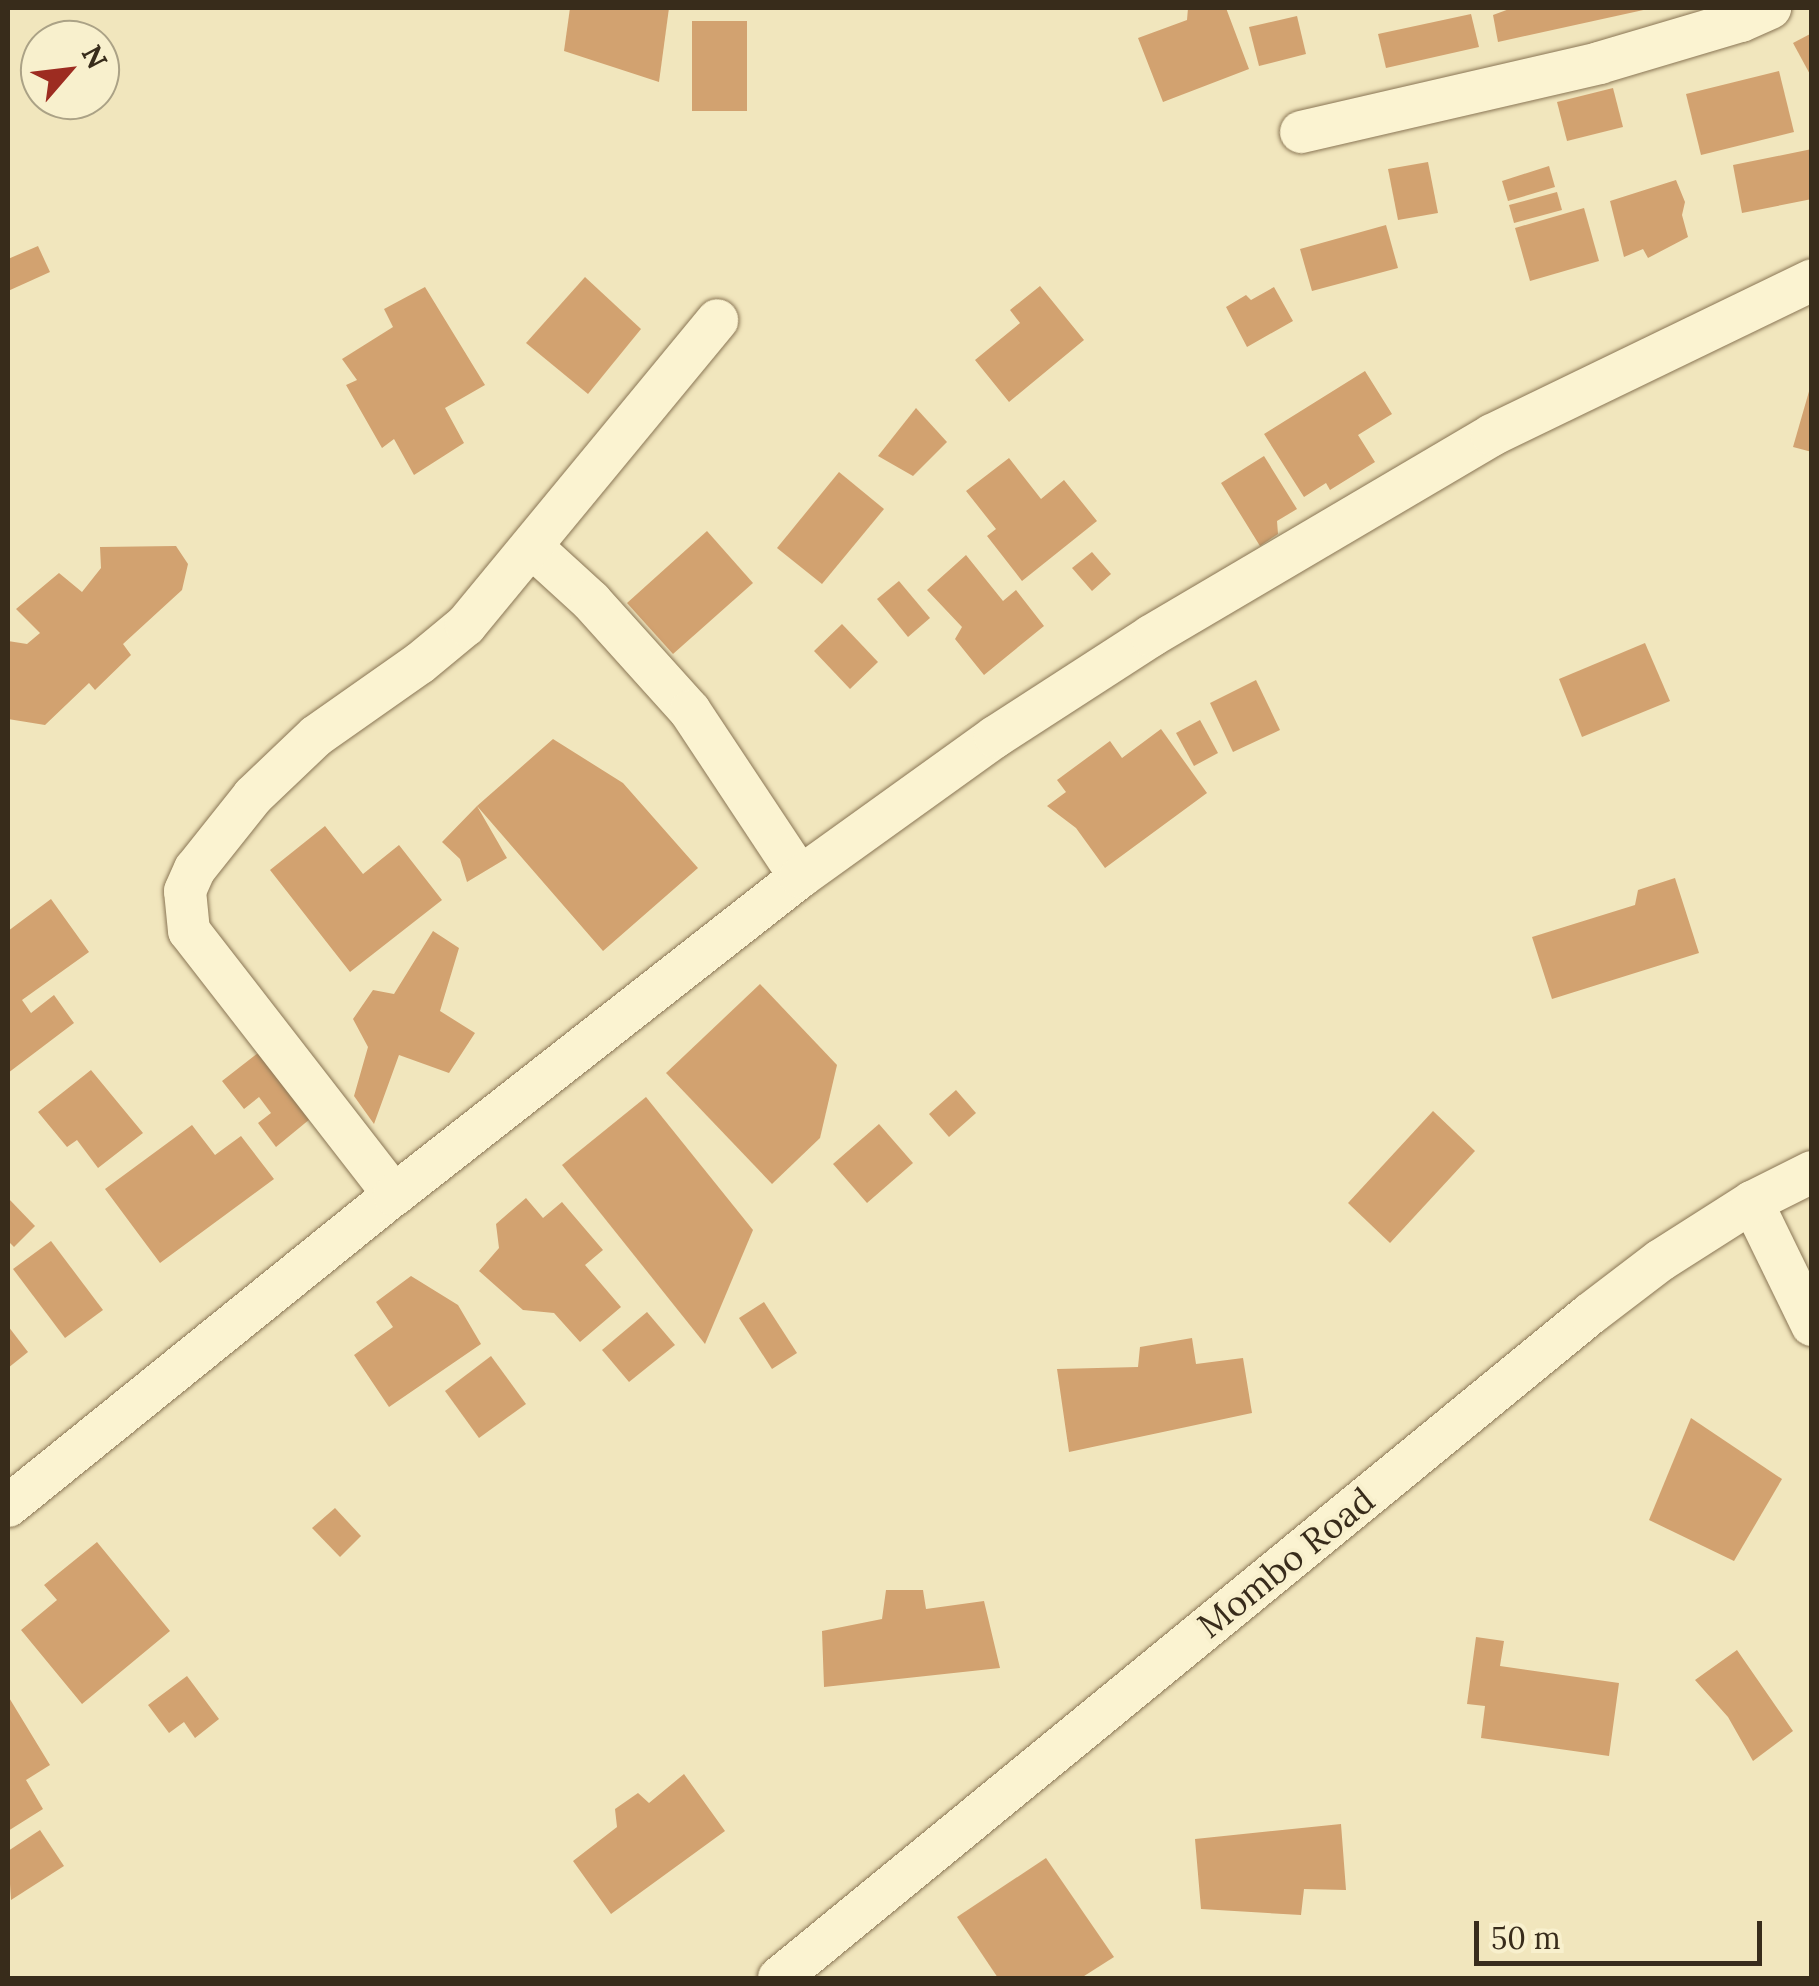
<!DOCTYPE html>
<html>
<head>
<meta charset="utf-8">
<style>
  body { margin:0 }
  #map { position:relative; width:1819px; height:1986px; overflow:hidden; background:#f1e6bd; font-family:Lora,serif }
  div>[style] { position:absolute }
  [style*='--x'] { left:calc(var(--x)*1px); top:calc(var(--y)*1px); width:calc(var(--w)*1px); rotate:calc(var(--a)*1deg) }
  .building>* { inset:0; background:#d2a270 }
  .roads { filter:drop-shadow(0 0 2px #8a7655) drop-shadow(0 0 2px #8a7655) }
  .minor>* { height:42px; margin:-21px; padding:0 21px; transform-origin:21px; border-radius:21px; background:#fbf3d1 }
  span { translate:-50% -50%; white-space:nowrap; text-align:center; line-height:1.15; -webkit-text-stroke:8px #f8f0cd; paint-order:stroke }
  .street-label { font-size:35px; color:#382c1b }
  .frame { position:absolute; inset:0; border:10px solid #382c1b; pointer-events:none }
  .north { position:absolute; left:20px; top:20px; width:100px; height:100px; box-sizing:border-box; background:#f8f0cd; border:2px solid #aba286; border-radius:50%; rotate:62deg; font-size:28px; font-weight:700; line-height:40px; text-align:center; color:#382c1b }
  .north::after { content:''; display:block; margin:auto; width:35px; height:45px; background:#9d2c21; clip-path:polygon(50% 0,100% 100%,50% 72%,0 100%) }
  .scale { position:absolute; left:1474px; top:1921px; width:288px; height:45px; box-sizing:border-box; border:5px solid #382c1b; border-top:0; padding-left:12px; font-size:30px; line-height:35px; white-space:nowrap; color:#382c1b; -webkit-text-stroke:8px #f8f0cd; paint-order:stroke }
</style>
</head>
<body>
<div id="map">
  <div class="building">
    <i style="clip-path:polygon(570px 8px,669px 8px,659px 82px,564px 51px)"></i>
    <i style="clip-path:polygon(1188px 8px,1226px 8px,1249px 69px,1163px 102px,1138px 38px,1187px 20px)"></i>
    <i style="clip-path:polygon(1512px 8px,1647px 8px,1648px 9px,1498px 42px,1493px 15px)"></i>
    <i style="clip-path:polygon(1471px 14px,1479px 47px,1386px 68px,1378px 34px)"></i>
    <i style="clip-path:polygon(1297px 16px,1306px 54px,1259px 66px,1249px 27px)"></i>
    <i style="clip-path:polygon(692px 21px,747px 21px,747px 111px,692px 111px)"></i>
    <i style="clip-path:polygon(1812px 33px,1812px 78px,1793px 43px)"></i>
    <i style="clip-path:polygon(1779px 71px,1794px 132px,1701px 155px,1686px 94px)"></i>
    <i style="clip-path:polygon(1613px 88px,1623px 127px,1567px 141px,1557px 102px)"></i>
    <i style="clip-path:polygon(1812px 149px,1812px 199px,1742px 213px,1733px 165px)"></i>
    <i style="clip-path:polygon(1428px 162px,1438px 213px,1398px 220px,1388px 169px)"></i>
    <i style="clip-path:polygon(1549px 166px,1555px 187px,1508px 201px,1502px 181px)"></i>
    <i style="clip-path:polygon(1676px 180px,1685px 202px,1682px 215px,1688px 237px,1648px 258px,1643px 249px,1624px 257px,1610px 201px)"></i>
    <i style="clip-path:polygon(1557px 192px,1562px 210px,1514px 223px,1509px 205px)"></i>
    <i style="clip-path:polygon(1584px 208px,1599px 261px,1530px 281px,1515px 228px)"></i>
    <i style="clip-path:polygon(1386px 225px,1398px 268px,1312px 291px,1300px 249px)"></i>
    <i style="clip-path:polygon(38px 246px,50px 272px,8px 291px,8px 259px)"></i>
    <i style="clip-path:polygon(585px 277px,641px 329px,588px 394px,526px 343px)"></i>
    <i style="clip-path:polygon(1040px 286px,1084px 340px,1009px 402px,975px 360px,1020px 323px,1010px 310px)"></i>
    <i style="clip-path:polygon(425px 287px,485px 385px,445px 408px,464px 443px,414px 475px,394px 439px,382px 448px,346px 385px,357px 380px,342px 359px,393px 327px,384px 309px)"></i>
    <i style="clip-path:polygon(1274px 287px,1293px 321px,1247px 347px,1226px 307px,1246px 295px,1251px 300px)"></i>
    <i style="clip-path:polygon(1365px 371px,1392px 414px,1358px 435px,1375px 462px,1330px 490px,1326px 483px,1304px 497px,1264px 434px)"></i>
    <i style="clip-path:polygon(1812px 381px,1812px 452px,1793px 447px)"></i>
    <i style="clip-path:polygon(916px 408px,947px 442px,913px 476px,878px 456px)"></i>
    <i style="clip-path:polygon(1264px 456px,1297px 509px,1277px 521px,1278px 534px,1260px 546px,1221px 483px)"></i>
    <i style="clip-path:polygon(1009px 458px,1041px 499px,1064px 480px,1097px 521px,1022px 581px,987px 536px,996px 529px,966px 491px)"></i>
    <i style="clip-path:polygon(839px 472px,884px 509px,822px 584px,777px 548px)"></i>
    <i style="clip-path:polygon(707px 531px,753px 583px,673px 654px,627px 603px)"></i>
    <i style="clip-path:polygon(176px 546px,188px 564px,182px 590px,123px 644px,131px 655px,95px 690px,89px 683px,45px 725px,8px 719px,8px 641px,27px 644px,40px 633px,16px 609px,59px 573px,82px 592px,101px 568px,100px 547px)"></i>
    <i style="clip-path:polygon(1092px 552px,1111px 574px,1092px 591px,1072px 568px)"></i>
    <i style="clip-path:polygon(966px 555px,1003px 601px,1016px 590px,1044px 626px,984px 675px,955px 639px,962px 627px,927px 590px)"></i>
    <i style="clip-path:polygon(899px 581px,930px 618px,908px 637px,877px 599px)"></i>
    <i style="clip-path:polygon(842px 624px,878px 662px,850px 689px,814px 651px)"></i>
    <i style="clip-path:polygon(1645px 643px,1670px 701px,1582px 737px,1559px 679px)"></i>
    <i style="clip-path:polygon(1256px 680px,1280px 730px,1233px 752px,1210px 703px)"></i>
    <i style="clip-path:polygon(1200px 720px,1218px 753px,1194px 766px,1176px 733px)"></i>
    <i style="clip-path:polygon(1161px 729px,1207px 793px,1105px 868px,1076px 828px,1047px 806px,1066px 792px,1057px 780px,1110px 741px,1122px 758px)"></i>
    <i style="clip-path:polygon(553px 739px,623px 783px,698px 868px,603px 951px,477px 806px,507px 858px,467px 882px,460px 859px,442px 842px,477px 806px)"></i>
    <i style="clip-path:polygon(325px 826px,363px 874px,399px 845px,442px 900px,350px 972px,270px 870px)"></i>
    <i style="clip-path:polygon(1675px 878px,1699px 953px,1552px 999px,1532px 937px,1635px 905px,1638px 890px)"></i>
    <i style="clip-path:polygon(51px 899px,89px 952px,22px 1000px,31px 1013px,54px 995px,74px 1023px,8px 1073px,8px 931px)"></i>
    <i style="clip-path:polygon(433px 931px,459px 948px,440px 1011px,475px 1033px,449px 1073px,399px 1055px,374px 1124px,354px 1096px,368px 1047px,353px 1019px,373px 990px,394px 994px)"></i>
    <i style="clip-path:polygon(760px 984px,837px 1065px,820px 1138px,772px 1184px,666px 1073px)"></i>
    <i style="clip-path:polygon(258px 1053px,310px 1119px,276px 1147px,258px 1123px,271px 1113px,259px 1097px,244px 1109px,222px 1081px)"></i>
    <i style="clip-path:polygon(91px 1070px,143px 1133px,98px 1168px,77px 1140px,67px 1147px,38px 1112px)"></i>
    <i style="clip-path:polygon(956px 1090px,976px 1113px,949px 1137px,929px 1114px)"></i>
    <i style="clip-path:polygon(646px 1097px,753px 1230px,705px 1344px,562px 1165px)"></i>
    <i style="clip-path:polygon(1433px 1111px,1475px 1151px,1390px 1243px,1348px 1203px)"></i>
    <i style="clip-path:polygon(879px 1124px,913px 1163px,867px 1203px,833px 1164px)"></i>
    <i style="clip-path:polygon(192px 1125px,215px 1155px,241px 1136px,274px 1179px,160px 1263px,105px 1189px)"></i>
    <i style="clip-path:polygon(8px 1198px,35px 1226px,14px 1247px,8px 1241px)"></i>
    <i style="clip-path:polygon(526px 1198px,543px 1218px,562px 1202px,603px 1250px,585px 1265px,621px 1307px,580px 1342px,554px 1313px,523px 1310px,479px 1271px,499px 1248px,496px 1224px)"></i>
    <i style="clip-path:polygon(51px 1241px,103px 1310px,65px 1338px,13px 1269px)"></i>
    <i style="clip-path:polygon(411px 1276px,458px 1305px,481px 1344px,389px 1407px,354px 1355px,393px 1327px,376px 1302px)"></i>
    <i style="clip-path:polygon(764px 1302px,797px 1353px,772px 1369px,739px 1318px)"></i>
    <i style="clip-path:polygon(647px 1312px,675px 1345px,629px 1382px,602px 1350px)"></i>
    <i style="clip-path:polygon(8px 1326px,28px 1352px,8px 1368px)"></i>
    <i style="clip-path:polygon(1192px 1338px,1196px 1364px,1243px 1358px,1252px 1413px,1069px 1452px,1057px 1369px,1138px 1367px,1140px 1347px)"></i>
    <i style="clip-path:polygon(491px 1356px,526px 1404px,479px 1438px,445px 1391px)"></i>
    <i style="clip-path:polygon(1691px 1418px,1782px 1479px,1734px 1561px,1649px 1520px)"></i>
    <i style="clip-path:polygon(335px 1508px,361px 1536px,340px 1557px,312px 1528px)"></i>
    <i style="clip-path:polygon(97px 1542px,170px 1631px,82px 1704px,21px 1630px,57px 1600px,44px 1585px)"></i>
    <i style="clip-path:polygon(886px 1590px,923px 1590px,926px 1609px,984px 1601px,1000px 1668px,824px 1687px,822px 1631px,882px 1619px)"></i>
    <i style="clip-path:polygon(1476px 1637px,1504px 1641px,1500px 1666px,1619px 1683px,1609px 1756px,1481px 1738px,1485px 1706px,1467px 1704px)"></i>
    <i style="clip-path:polygon(1737px 1650px,1793px 1731px,1753px 1761px,1728px 1717px,1695px 1680px)"></i>
    <i style="clip-path:polygon(187px 1676px,219px 1719px,195px 1738px,184px 1722px,169px 1733px,148px 1705px)"></i>
    <i style="clip-path:polygon(8px 1696px,50px 1765px,26px 1780px,43px 1809px,8px 1831px)"></i>
    <i style="clip-path:polygon(684px 1774px,725px 1831px,611px 1914px,573px 1861px,617px 1827px,615px 1809px,638px 1793px,649px 1803px)"></i>
    <i style="clip-path:polygon(1341px 1824px,1346px 1890px,1304px 1889px,1301px 1915px,1201px 1909px,1195px 1839px)"></i>
    <i style="clip-path:polygon(40px 1830px,64px 1866px,11px 1900px,8px 1851px)"></i>
    <i style="clip-path:polygon(1046px 1858px,1114px 1957px,1081px 1978px,998px 1978px,957px 1917px)"></i>
  </div>
  <div class="roads">
    <div class="minor">
      <i style="--x:1301;--y:132;--w:306;--a:-13"></i>
      <i style="--x:1599;--y:63;--w:148;--a:-16.5"></i>
      <i style="--x:1741;--y:21;--w:32;--a:-24"></i>
      <i style="--x:533;--y:548;--w:79;--a:42.4"></i>
      <i style="--x:591;--y:601;--w:148;--a:48"></i>
      <i style="--x:690;--y:711;--w:199;--a:56.5"></i>
      <i style="--x:394;--y:1195;--w:334;--a:-127.8"></i>
      <i style="--x:189;--y:931;--w:40;--a:-95.7"></i>
      <i style="--x:185;--y:891;--w:24;--a:-66"></i>
      <i style="--x:195;--y:869;--w:93;--a:-51.5"></i>
      <i style="--x:253;--y:796;--w:87;--a:-43.6"></i>
      <i style="--x:316;--y:736;--w:127;--a:-35.1"></i>
      <i style="--x:420;--y:663;--w:60;--a:-39.6"></i>
      <i style="--x:466;--y:625;--w:395;--a:-50.5"></i>
      <i style="--x:1752;--y:1202;--w:137;--a:64"></i>
      <i style="--x:8;--y:1506;--w:496;--a:-38.9"></i>
      <i style="--x:394;--y:1195;--w:516;--a:-38.07"></i>
      <i style="--x:800;--y:877;--w:240;--a:-35.7"></i>
      <i style="--x:995;--y:737;--w:186;--a:-32.9"></i>
      <i style="--x:1151;--y:636;--w:396;--a:-30.5"></i>
      <i style="--x:1492;--y:435;--w:356;--a:-25.8"></i>
      <i style="--x:779;--y:1978;--w:1048;--a:-39.31"></i>
      <i style="--x:1590;--y:1314;--w:89;--a:-37.3"></i>
      <i style="--x:1661;--y:1260;--w:108;--a:-32.5"></i>
      <i style="--x:1752;--y:1202;--w:67;--a:-26.6"></i>
    </div>
  </div>
  <div class="street-label">
    <span style="left:1286px;top:1563px;rotate:-39deg">Mombo Road</span>
  </div>
  <div class="frame"></div>
  <div class="north">N</div>
  <div class="scale">50 m</div>
</div>
</body>
</html>
